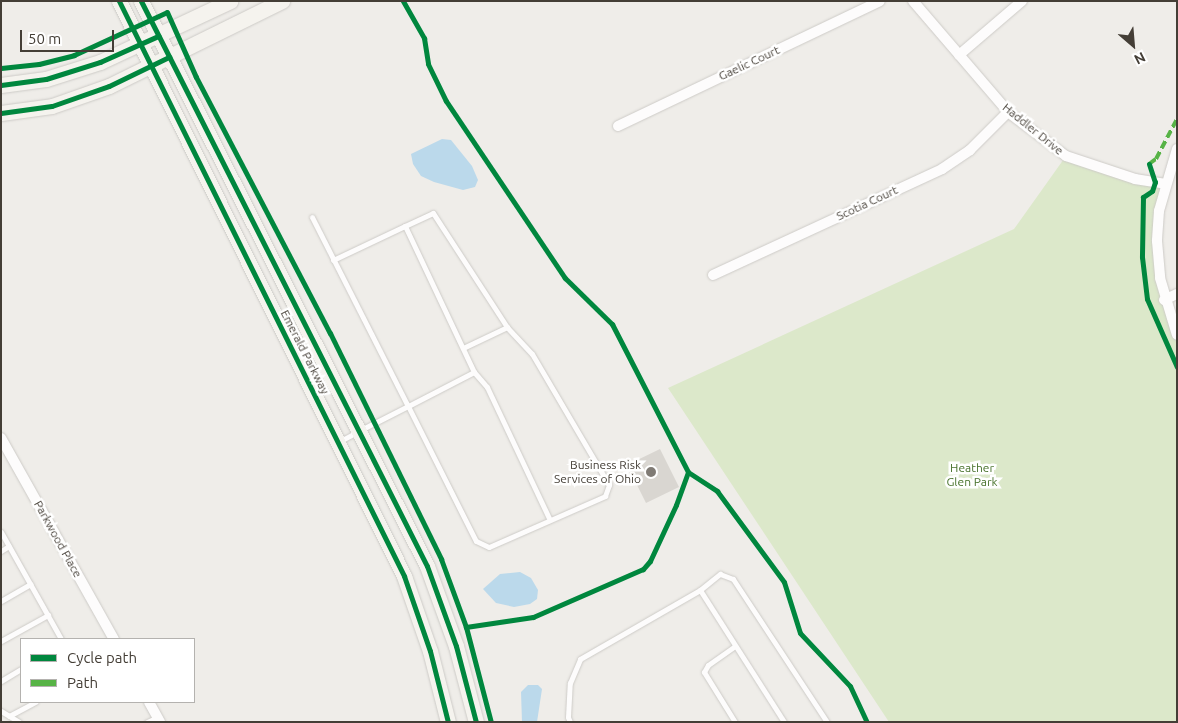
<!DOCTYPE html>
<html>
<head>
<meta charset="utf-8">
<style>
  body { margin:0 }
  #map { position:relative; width:1178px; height:723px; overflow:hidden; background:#efede9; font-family:Ubuntu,sans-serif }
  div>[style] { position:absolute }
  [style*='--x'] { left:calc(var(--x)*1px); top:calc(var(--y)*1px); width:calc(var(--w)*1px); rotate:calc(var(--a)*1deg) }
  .green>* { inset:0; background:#dce8ca }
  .water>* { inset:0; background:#bbd9eb }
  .building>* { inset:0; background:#d9d6d1 }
  .roads { filter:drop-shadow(0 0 1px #cdcbc7) drop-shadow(0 0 1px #cdcbc7) }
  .service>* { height:5px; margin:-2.5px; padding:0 2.5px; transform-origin:2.5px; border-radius:2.5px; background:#fdfcfc }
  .minor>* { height:10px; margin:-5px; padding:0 5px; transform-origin:5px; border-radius:5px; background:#fdfcfc }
  .secondary>* { height:15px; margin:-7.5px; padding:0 7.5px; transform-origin:7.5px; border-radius:7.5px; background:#f5f3ee }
  .quiet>* { height:4px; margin-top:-2px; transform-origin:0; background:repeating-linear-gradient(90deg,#57b346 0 8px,transparent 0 12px) }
  .cycleway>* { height:5px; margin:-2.5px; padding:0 2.5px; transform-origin:2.5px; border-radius:2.5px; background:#00873e }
  .dots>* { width:14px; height:14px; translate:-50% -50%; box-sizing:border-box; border:2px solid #fff; border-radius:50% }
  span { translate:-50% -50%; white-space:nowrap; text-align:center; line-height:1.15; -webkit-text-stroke:5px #fff; paint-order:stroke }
  .street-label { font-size:12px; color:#443e36 }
  .poi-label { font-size:12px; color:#443e36 }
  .right { translate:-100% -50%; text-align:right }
  .park-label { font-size:12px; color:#48722c }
  .frame { position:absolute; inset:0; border:2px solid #443e36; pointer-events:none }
  .legend { position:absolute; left:20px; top:638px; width:175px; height:65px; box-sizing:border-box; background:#fff; border:1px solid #b4b2af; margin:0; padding:6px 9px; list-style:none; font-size:15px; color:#443e36 }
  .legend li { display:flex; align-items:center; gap:10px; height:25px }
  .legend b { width:25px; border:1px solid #b4b2af }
  .north { position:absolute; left:1108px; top:20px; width:50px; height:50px; -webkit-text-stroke:4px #fff; paint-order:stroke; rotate:153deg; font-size:14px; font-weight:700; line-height:20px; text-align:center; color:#443e36 }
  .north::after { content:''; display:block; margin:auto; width:18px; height:22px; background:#443e36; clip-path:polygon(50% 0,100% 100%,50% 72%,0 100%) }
  .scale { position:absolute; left:20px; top:30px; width:94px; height:22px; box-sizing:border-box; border:2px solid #443e36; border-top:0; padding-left:6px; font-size:15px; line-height:18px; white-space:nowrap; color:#443e36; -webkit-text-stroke:4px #fff; paint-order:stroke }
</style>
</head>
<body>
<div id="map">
  <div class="green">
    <i style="clip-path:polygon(1066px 156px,1166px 184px,1157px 241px,1177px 335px,1177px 722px,889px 722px,668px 388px,1014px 229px)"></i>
  </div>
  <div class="water">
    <i style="clip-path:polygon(442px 139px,451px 140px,472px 166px,478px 180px,475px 187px,463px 190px,434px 182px,421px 176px,413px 164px,411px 154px)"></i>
    <i style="clip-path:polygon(520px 572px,531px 578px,538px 590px,537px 599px,530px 604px,514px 607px,496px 603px,483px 589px,500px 574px)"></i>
    <i style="clip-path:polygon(528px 685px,538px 685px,542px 689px,537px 722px,522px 722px,521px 692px)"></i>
  </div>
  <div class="building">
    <i style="clip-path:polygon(660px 449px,679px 487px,646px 503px,627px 465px)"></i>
  </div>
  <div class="roads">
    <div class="service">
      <i style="--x:312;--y:217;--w:212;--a:63.1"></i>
      <i style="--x:408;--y:406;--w:151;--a:63.3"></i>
      <i style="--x:476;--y:541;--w:14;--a:25"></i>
      <i style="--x:489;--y:547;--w:127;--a:-23.7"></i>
      <i style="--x:605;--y:496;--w:12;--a:-70"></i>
      <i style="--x:609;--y:485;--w:152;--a:-120.4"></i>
      <i style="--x:532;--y:354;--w:37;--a:-133"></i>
      <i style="--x:507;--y:327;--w:136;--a:-123"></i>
      <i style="--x:433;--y:213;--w:31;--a:155"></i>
      <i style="--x:405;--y:226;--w:161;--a:64.7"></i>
      <i style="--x:474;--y:372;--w:74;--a:152.7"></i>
      <i style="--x:408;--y:406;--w:38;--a:153"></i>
      <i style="--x:374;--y:423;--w:38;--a:152"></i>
      <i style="--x:333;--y:260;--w:80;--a:-25.3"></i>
      <i style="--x:463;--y:348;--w:49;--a:-25.5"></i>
      <i style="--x:474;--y:372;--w:20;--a:49"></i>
      <i style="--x:487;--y:387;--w:147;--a:64.7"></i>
      <i style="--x:1;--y:532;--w:123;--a:60.7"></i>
      <i style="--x:1;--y:551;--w:9;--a:-32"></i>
      <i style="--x:700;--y:590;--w:156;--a:57.5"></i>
      <i style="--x:1;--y:601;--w:34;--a:-30"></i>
      <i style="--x:1;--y:641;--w:54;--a:-29"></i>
      <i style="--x:1;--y:681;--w:23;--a:-31"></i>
      <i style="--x:1;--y:711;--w:21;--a:31"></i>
      <i style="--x:9;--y:716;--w:30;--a:-28"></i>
      <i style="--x:147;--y:722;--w:12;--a:-24"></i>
      <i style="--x:570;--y:722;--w:5;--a:-112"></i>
      <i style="--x:568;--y:717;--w:34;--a:-87"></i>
      <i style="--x:570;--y:683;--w:26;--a:-67"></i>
      <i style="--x:580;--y:659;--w:138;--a:-29.9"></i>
      <i style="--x:700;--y:590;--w:26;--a:-39"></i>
      <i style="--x:720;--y:574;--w:14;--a:21"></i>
      <i style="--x:733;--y:579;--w:171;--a:56.7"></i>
      <i style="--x:735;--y:722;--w:59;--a:-121.8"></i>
      <i style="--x:704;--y:672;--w:8;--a:-60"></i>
      <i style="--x:708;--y:665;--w:33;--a:-35"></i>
    </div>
    <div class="minor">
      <i style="--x:913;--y:1;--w:146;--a:49.4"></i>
      <i style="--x:1008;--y:112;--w:73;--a:37.2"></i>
      <i style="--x:1066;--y:156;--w:73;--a:18.4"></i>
      <i style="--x:1135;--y:179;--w:31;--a:9"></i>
      <i style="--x:959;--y:55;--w:83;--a:-40.6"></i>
      <i style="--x:618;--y:126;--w:290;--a:-25.5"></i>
      <i style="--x:1177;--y:149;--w:65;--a:106.2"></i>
      <i style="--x:1159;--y:211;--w:30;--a:94"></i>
      <i style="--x:1157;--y:241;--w:37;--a:85"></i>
      <i style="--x:1160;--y:278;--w:59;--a:73.4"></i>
      <i style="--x:713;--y:275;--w:252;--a:-24.8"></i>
      <i style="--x:942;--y:169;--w:34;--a:-34"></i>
      <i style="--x:970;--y:150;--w:54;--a:-45"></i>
      <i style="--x:1164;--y:300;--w:14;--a:-25"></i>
      <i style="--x:1;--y:438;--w:231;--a:60.7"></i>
      <i style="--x:149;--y:702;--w:23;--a:61"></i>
    </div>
    <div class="secondary">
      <i style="--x:119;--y:1;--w:642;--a:63.63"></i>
      <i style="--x:404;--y:576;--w:79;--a:70.9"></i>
      <i style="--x:430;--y:651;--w:73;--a:75.8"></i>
      <i style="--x:141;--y:1;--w:633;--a:63.15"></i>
      <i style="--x:427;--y:566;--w:85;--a:70.1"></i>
      <i style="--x:456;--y:646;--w:79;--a:75.3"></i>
      <i style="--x:1;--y:85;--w:45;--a:-7.6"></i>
      <i style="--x:46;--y:79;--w:57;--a:-17.5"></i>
      <i style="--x:100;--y:62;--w:144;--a:-25.1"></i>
      <i style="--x:1;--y:113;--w:51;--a:-7.8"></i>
      <i style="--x:52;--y:106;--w:60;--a:-19.3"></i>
      <i style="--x:109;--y:86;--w:193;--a:-26.2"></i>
    </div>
  </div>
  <div class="quiet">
    <i style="--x:1149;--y:164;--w:9;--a:-36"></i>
    <i style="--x:1156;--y:159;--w:45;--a:-62.3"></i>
  </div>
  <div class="cycleway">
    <i style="--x:119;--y:1;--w:642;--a:63.63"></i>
    <i style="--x:404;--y:576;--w:79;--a:70.9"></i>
    <i style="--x:430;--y:651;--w:73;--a:75.8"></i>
    <i style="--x:141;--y:1;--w:633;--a:63.15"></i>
    <i style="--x:427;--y:566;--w:85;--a:70.1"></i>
    <i style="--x:456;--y:646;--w:79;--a:75.3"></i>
    <i style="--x:403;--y:1;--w:43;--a:60.4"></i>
    <i style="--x:424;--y:38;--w:26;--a:81"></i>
    <i style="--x:428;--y:64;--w:41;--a:64.1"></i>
    <i style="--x:446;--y:101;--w:213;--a:56.1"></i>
    <i style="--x:565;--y:278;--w:66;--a:44.4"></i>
    <i style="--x:612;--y:324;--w:166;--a:62.8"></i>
    <i style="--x:688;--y:472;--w:35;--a:110"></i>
    <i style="--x:676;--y:505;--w:62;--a:114.9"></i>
    <i style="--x:650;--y:561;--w:11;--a:131"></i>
    <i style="--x:643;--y:569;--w:120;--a:156.4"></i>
    <i style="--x:533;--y:617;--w:68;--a:171.5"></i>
    <i style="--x:1;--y:68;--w:38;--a:-6"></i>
    <i style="--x:39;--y:64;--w:36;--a:-14"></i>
    <i style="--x:74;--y:55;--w:102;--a:-24.8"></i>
    <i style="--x:167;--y:12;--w:71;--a:66"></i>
    <i style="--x:196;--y:77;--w:289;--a:62.4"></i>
    <i style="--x:330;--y:333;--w:252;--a:63.8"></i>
    <i style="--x:441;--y:559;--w:72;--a:69.8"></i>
    <i style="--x:466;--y:627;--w:98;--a:75.3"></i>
    <i style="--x:1;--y:85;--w:45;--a:-7.6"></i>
    <i style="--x:46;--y:79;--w:57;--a:-17.5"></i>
    <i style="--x:100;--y:62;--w:64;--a:-24.1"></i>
    <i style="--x:1;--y:113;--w:51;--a:-7.8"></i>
    <i style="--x:52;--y:106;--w:60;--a:-19.3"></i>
    <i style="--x:109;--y:86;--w:67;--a:-25.8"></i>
    <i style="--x:1149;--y:164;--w:19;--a:72"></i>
    <i style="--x:1155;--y:182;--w:9;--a:108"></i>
    <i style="--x:1152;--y:191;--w:11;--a:146"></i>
    <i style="--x:1143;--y:197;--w:60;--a:91"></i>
    <i style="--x:1142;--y:257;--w:42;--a:83.2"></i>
    <i style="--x:1147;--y:299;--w:74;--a:66.2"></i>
    <i style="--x:688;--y:472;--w:35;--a:33"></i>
    <i style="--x:717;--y:491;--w:113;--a:53.6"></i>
    <i style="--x:784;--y:582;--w:53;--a:72.6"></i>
    <i style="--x:800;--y:633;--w:73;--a:46.7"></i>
    <i style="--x:850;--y:686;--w:40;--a:65"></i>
  </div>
  <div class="dots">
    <i style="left:651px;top:472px;background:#807b75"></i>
  </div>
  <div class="street-label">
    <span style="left:749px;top:63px;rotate:-25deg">Gaelic Court</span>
    <span style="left:1033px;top:129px;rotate:39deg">Haddler Drive</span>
    <span style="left:867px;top:203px;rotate:-25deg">Scotia Court</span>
    <span style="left:305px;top:352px;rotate:63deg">Emerald Parkway</span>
    <span style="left:58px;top:539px;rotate:61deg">Parkwood Place</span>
  </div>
  <div class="poi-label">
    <span class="right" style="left:641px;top:472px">Business Risk<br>Services of Ohio</span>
  </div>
  <div class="park-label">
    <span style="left:972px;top:475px">Heather<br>Glen Park</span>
  </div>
  <div class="frame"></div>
  <ul class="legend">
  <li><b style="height:6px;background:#00873e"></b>Cycle path</li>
  <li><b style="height:6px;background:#57b346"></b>Path</li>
  </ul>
  <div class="north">N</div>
  <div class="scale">50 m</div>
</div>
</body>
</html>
